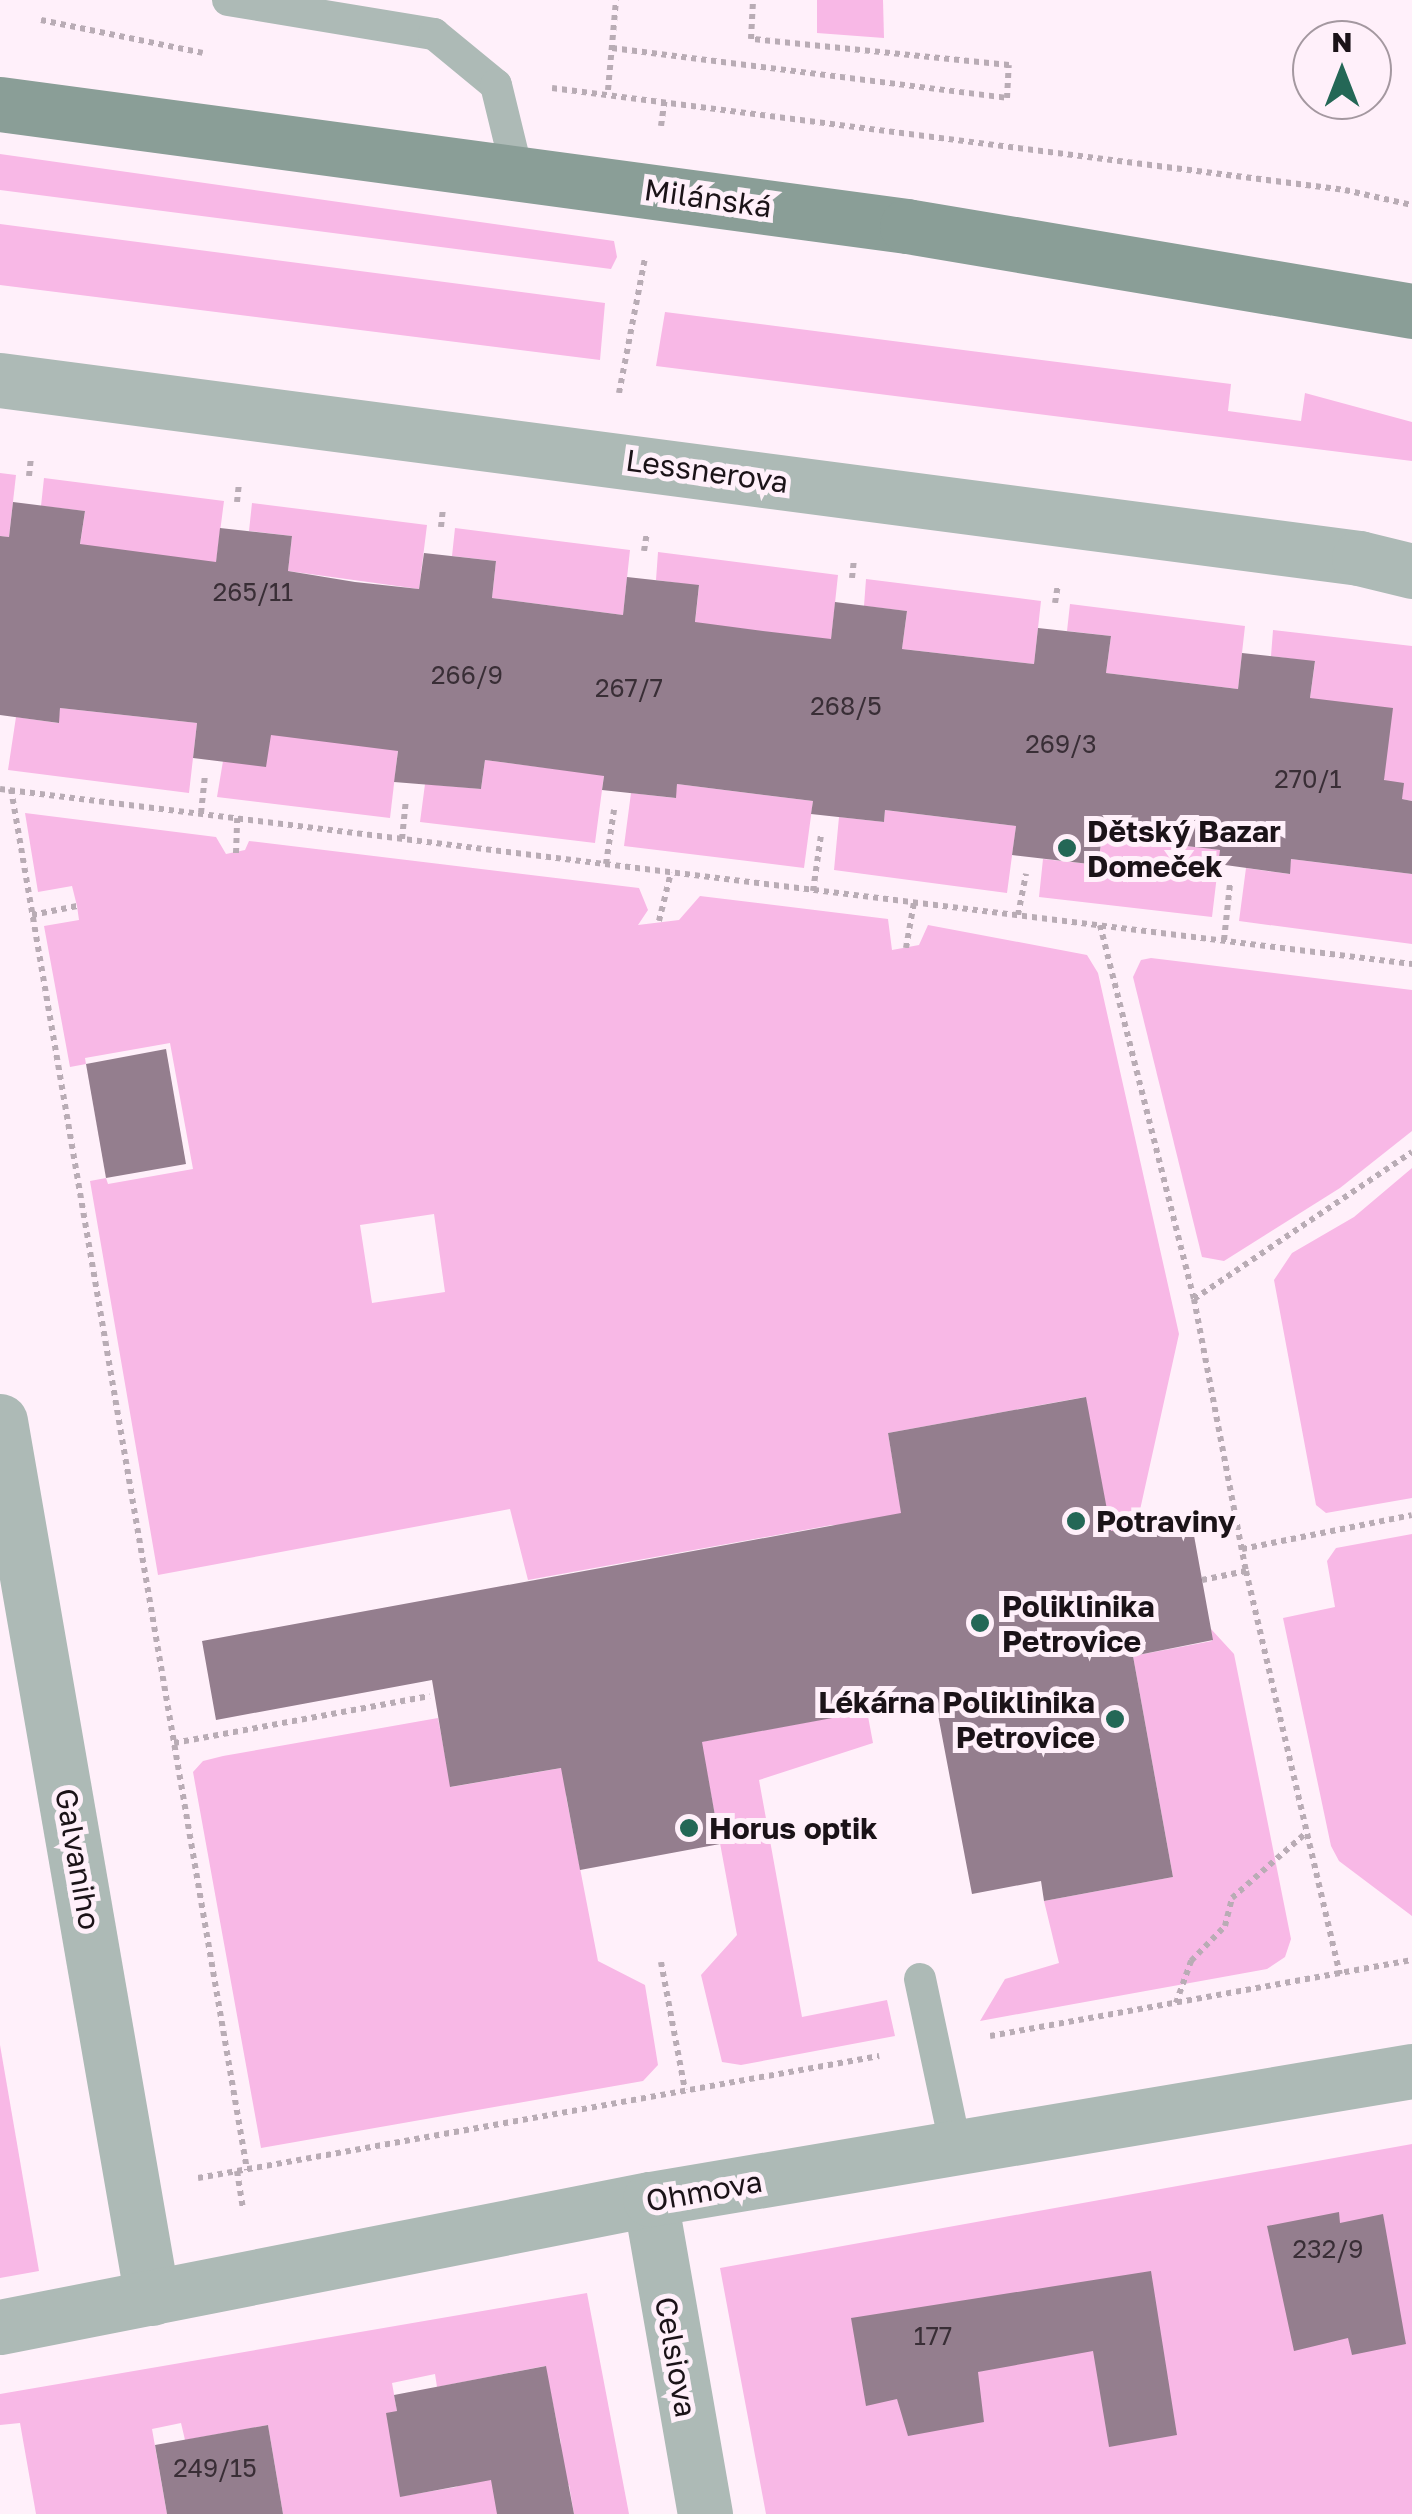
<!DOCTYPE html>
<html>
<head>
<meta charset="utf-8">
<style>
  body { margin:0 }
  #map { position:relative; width:1412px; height:2514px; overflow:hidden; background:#fff0fa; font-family:"Golos Text",sans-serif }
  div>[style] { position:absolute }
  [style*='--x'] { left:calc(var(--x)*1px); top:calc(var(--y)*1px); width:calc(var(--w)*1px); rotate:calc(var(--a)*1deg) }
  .green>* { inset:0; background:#f8b8e6 }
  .building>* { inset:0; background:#947e8e }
  .path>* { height:6px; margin-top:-3px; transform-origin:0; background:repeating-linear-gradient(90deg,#b9acb5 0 5px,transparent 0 10px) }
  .lane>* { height:32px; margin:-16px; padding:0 16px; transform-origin:16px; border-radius:16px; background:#adbab6 }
  .street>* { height:55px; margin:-27.5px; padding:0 27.5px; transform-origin:27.5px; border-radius:27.5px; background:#adbab6 }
  .secondary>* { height:55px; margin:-27.5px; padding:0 27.5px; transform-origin:27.5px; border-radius:27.5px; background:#8a9e97 }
  .dots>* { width:28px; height:28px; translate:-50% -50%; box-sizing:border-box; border:5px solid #fff0fa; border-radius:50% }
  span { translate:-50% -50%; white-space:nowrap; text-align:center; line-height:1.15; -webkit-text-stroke:10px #fff0fa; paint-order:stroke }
  .number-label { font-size:25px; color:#392e36 }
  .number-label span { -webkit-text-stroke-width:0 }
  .street-label { font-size:30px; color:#1b1318 }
  .poi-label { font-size:30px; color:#1b1318; font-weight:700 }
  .left { translate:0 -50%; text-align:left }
  .right { translate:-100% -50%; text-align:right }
  .north { position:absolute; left:1292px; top:20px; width:100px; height:100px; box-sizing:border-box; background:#fff0fa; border:2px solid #a498a0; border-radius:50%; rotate:0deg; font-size:28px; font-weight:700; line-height:40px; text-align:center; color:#1b1318 }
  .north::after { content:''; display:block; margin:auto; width:35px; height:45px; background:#246756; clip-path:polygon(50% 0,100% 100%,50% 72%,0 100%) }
</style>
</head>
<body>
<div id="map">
  <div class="green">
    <i style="clip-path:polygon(817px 0,883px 0,884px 38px,817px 33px)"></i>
    <i style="clip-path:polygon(0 154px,614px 241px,617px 257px,611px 269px,0 190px)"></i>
    <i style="clip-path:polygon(0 224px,605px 303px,600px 360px,0 285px)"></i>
    <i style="clip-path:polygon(665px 312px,1231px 384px,1228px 411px,1301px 421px,1305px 393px,1412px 422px,1412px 461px,656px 366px)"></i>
    <i style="clip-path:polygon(0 473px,16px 475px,9px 537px,0 536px)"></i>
    <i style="clip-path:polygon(44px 478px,224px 501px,216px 563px,80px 545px,85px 511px,41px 506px)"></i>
    <i style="clip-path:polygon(252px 503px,427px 525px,419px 589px,288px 571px,292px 536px,249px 531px)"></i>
    <i style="clip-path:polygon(455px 528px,630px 550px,623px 615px,492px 598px,496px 561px,452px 556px)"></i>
    <i style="clip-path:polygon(658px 552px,838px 575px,831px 640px,695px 623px,699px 586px,656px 580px)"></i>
    <i style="clip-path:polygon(866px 579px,1041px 601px,1034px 664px,902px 649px,907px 611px,864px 606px)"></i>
    <i style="clip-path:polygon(1070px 604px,1245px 626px,1238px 689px,1106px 673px,1111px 636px,1067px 631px)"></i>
    <i style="clip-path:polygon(1273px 630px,1412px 646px,1412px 801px,1402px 799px,1310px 698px,1315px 662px,1271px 656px)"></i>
    <i style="clip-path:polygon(60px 708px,197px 723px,189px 793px,8px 770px,16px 717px,58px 723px)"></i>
    <i style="clip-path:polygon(271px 734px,398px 750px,390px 818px,217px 797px,223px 761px)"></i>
    <i style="clip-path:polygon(485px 760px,604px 775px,595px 843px,420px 822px,425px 784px,481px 789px)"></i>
    <i style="clip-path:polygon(677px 784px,813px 801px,804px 868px,624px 846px,631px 793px,675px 798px)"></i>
    <i style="clip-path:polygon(885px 810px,1016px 826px,1007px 893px,834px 870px,839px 817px,884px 822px)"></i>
    <i style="clip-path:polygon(evenodd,25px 813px,216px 837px,226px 854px,245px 850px,249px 841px,639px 888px,648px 910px,638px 925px,679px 920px,700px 896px,888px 919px,892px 950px,919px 945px,928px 925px,1087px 955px,1098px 973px,1179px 1334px,1136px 1528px,1111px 1533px,1085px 1397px,888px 1433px,906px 1539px,832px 1525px,528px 1580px,510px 1509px,158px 1575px,90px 1181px,106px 1178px,108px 1184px,193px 1169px,170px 1043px,85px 1058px,86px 1064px,70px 1067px,44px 926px,79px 920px,77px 906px,72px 886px,38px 892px,25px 813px,434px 1214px,445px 1292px,372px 1303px,360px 1225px,434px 1214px)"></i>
    <i style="clip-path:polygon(1102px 836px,1220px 850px,1212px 917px,1039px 897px,1043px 859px,1098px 865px)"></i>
    <i style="clip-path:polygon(1291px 859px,1412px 874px,1412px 944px,1239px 921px,1246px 868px,1289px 874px)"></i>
    <i style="clip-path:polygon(1151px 958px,1412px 990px,1412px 1131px,1340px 1188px,1224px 1261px,1202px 1257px,1133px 977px,1141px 960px)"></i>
    <i style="clip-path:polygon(1412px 1168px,1412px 1498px,1326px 1513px,1316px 1505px,1274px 1280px,1292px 1253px,1354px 1217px)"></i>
    <i style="clip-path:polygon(1412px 1534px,1412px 1916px,1339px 1861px,1331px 1846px,1283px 1618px,1335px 1607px,1327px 1561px,1336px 1548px)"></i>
    <i style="clip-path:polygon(1211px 1629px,1234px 1654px,1291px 1939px,1285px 1957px,1267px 1969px,980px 2021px,1005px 1979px,1059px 1963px,1044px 1901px,1173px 1877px,1133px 1656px,1212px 1641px)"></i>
    <i style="clip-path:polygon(867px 1711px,873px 1743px,759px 1780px,802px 2017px,887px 2000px,895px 2036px,741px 2065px,722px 2062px,701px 1975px,737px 1935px,707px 1773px,690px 1744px)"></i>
    <i style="clip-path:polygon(438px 1718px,451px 1787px,573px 1766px,566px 1796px,598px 1961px,645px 1985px,658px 2065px,643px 2081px,261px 2148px,193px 1772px,203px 1761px,223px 1756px)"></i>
    <i style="clip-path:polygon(0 2045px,39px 2271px,0 2278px)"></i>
    <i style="clip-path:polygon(1412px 2144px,1412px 2514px,766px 2514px,720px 2268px)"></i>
    <i style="clip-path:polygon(587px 2293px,629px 2514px,574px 2514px,569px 2485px,556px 2487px,561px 2443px,545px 2366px,437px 2387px,435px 2374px,392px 2383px,397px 2411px,387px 2417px,403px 2496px,456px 2487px,499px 2460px,497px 2514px,283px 2514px,268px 2425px,185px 2440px,181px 2423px,152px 2429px,167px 2514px,36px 2514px,20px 2423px,0 2425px,0 2394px)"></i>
  </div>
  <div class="building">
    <i style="clip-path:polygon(13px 502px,85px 511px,80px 544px,216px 562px,220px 528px,292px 536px,288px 571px,355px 582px,419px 589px,424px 553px,496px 561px,492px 598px,623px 615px,627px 577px,699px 585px,695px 622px,763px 631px,831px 639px,835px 602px,907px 611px,902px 649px,1034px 664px,1038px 628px,1111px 636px,1106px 673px,1238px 689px,1242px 653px,1315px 661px,1310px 698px,1393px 708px,1384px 780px,1404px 783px,1402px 799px,1412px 801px,1412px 874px,1291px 859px,1290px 874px,1218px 864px,1220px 850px,1102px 836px,1098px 865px,1012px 855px,1016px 826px,885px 810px,884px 822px,811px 814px,813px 801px,677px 784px,676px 798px,602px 790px,604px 776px,485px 760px,481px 789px,394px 782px,398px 751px,271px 735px,266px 767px,193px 758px,197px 723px,60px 708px,59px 723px,0 715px,0 536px,9px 537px)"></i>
    <i style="clip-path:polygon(166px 1049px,186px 1164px,106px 1178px,86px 1064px)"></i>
    <i style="clip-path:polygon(1086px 1397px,1111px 1531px,1191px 1519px,1213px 1640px,1133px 1656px,1173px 1877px,1044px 1901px,1041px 1881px,972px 1894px,935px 1699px,702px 1742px,720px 1844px,580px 1870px,561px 1768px,450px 1787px,432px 1680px,216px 1720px,202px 1641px,901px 1513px,888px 1433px)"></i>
    <i style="clip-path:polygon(1339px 2212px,1340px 2223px,1383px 2214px,1406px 2344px,1352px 2355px,1348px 2338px,1294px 2351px,1267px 2226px)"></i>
    <i style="clip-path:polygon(1151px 2271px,1177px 2435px,1109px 2447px,1093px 2351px,978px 2372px,984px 2422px,908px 2436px,897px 2399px,866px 2406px,851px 2318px)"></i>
    <i style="clip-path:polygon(546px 2366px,574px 2514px,497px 2514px,491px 2480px,400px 2497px,386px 2413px,397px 2411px,394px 2395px)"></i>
    <i style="clip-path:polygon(268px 2425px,283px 2514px,167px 2514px,155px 2445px)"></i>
  </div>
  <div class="path">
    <i style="--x:41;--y:20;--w:165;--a:11.5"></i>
    <i style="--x:612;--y:48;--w:398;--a:7.2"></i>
    <i style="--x:1007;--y:98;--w:33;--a:-87"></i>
    <i style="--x:1009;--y:65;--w:259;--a:-174.2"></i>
    <i style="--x:751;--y:39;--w:39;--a:-87"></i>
    <i style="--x:552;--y:88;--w:800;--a:7.33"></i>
    <i style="--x:1345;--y:190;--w:69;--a:12.6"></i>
    <i style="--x:608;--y:90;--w:90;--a:-84.9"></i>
    <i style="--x:661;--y:126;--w:28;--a:-82"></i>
    <i style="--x:619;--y:393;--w:137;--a:-79.1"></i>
    <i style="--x:29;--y:476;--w:19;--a:-84"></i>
    <i style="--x:237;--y:502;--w:19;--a:-84"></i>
    <i style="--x:441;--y:527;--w:19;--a:-84"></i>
    <i style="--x:644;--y:551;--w:18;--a:-81"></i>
    <i style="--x:852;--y:578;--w:19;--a:-84"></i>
    <i style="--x:1055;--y:603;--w:18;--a:-81"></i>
    <i style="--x:0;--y:789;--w:1423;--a:7.07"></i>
    <i style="--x:11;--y:789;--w:1401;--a:80.3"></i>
    <i style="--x:201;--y:813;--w:38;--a:-84"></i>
    <i style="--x:402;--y:839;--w:40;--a:-84.3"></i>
    <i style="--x:236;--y:853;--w:35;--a:-88"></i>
    <i style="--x:606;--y:864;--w:55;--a:-81.6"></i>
    <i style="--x:813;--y:891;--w:57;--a:-81.9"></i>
    <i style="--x:32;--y:915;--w:46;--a:-11.3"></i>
    <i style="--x:1018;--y:915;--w:42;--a:-79"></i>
    <i style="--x:659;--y:921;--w:50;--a:-76.2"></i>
    <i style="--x:1100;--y:925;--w:386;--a:75.9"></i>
    <i style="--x:1194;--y:1299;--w:277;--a:79.2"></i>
    <i style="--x:1246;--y:1571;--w:414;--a:76.9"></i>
    <i style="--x:1224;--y:940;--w:56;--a:-83.9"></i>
    <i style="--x:906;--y:948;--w:47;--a:-80.1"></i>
    <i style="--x:1194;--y:1299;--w:263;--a:-34"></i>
    <i style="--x:1242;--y:1549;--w:173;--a:-11.3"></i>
    <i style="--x:1202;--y:1580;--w:45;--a:-11.6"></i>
    <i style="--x:174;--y:1743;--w:260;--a:-10.4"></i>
    <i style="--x:661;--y:1962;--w:130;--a:79.4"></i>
    <i style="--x:1176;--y:2003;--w:45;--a:-70.3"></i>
    <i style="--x:1191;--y:1961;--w:49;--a:-45.8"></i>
    <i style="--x:1225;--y:1926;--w:29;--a:-76"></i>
    <i style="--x:1232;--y:1898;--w:100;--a:-41.3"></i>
    <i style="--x:990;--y:2036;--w:429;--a:-10.2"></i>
    <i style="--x:237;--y:2171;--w:38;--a:81"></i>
    <i style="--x:198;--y:2178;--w:692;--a:-10.16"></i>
  </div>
  <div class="lane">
    <i style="--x:228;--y:0;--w:209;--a:9.4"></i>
    <i style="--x:434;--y:34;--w:80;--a:39.4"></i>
    <i style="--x:496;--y:85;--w:89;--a:76.3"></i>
    <i style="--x:920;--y:1979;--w:173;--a:78"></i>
  </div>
  <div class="street">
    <i style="--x:0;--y:380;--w:1371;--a:7.46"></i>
    <i style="--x:1359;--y:558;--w:55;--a:13.8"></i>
    <i style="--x:0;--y:1421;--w:890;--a:80.17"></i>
    <i style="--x:650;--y:2199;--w:320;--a:80.1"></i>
    <i style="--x:0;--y:2327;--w:662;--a:-11.14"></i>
    <i style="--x:650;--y:2199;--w:773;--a:-9.54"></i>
  </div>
  <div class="secondary">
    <i style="--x:0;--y:104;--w:915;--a:7.66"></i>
    <i style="--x:907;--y:226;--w:512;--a:9.55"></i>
  </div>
  <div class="dots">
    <i style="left:1067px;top:848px;background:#246756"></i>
    <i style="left:1076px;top:1521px;background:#246756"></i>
    <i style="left:980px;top:1623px;background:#246756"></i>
    <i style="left:1115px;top:1719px;background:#246756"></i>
    <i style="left:689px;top:1828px;background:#246756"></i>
  </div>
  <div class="number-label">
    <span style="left:253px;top:592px">265/11</span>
    <span style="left:467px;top:675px">266/9</span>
    <span style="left:629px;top:688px">267/7</span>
    <span style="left:846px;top:706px">268/5</span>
    <span style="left:1061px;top:744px">269/3</span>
    <span style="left:1308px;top:779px">270/1</span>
    <span style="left:1328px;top:2249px">232/9</span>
    <span style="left:933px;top:2336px">177</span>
    <span style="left:215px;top:2468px">249/15</span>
  </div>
  <div class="street-label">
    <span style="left:708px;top:198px;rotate:8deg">Milánská</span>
    <span style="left:707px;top:471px;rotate:8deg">Lessnerova</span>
    <span style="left:78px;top:1859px;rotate:80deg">Galvaniho</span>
    <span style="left:704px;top:2191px;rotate:-10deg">Ohmova</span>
    <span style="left:676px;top:2357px;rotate:80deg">Celsiova</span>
  </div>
  <div class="poi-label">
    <span class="left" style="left:1087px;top:848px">Dětský Bazar<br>Domeček</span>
    <span class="left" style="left:1096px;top:1521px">Potraviny</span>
    <span class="left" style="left:1002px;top:1623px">Poliklinika<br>Petrovice</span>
    <span class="right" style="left:1095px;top:1719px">Lékárna Poliklinika<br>Petrovice</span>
    <span class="left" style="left:709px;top:1828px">Horus optik</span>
  </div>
  <div class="north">N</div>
</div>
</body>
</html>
